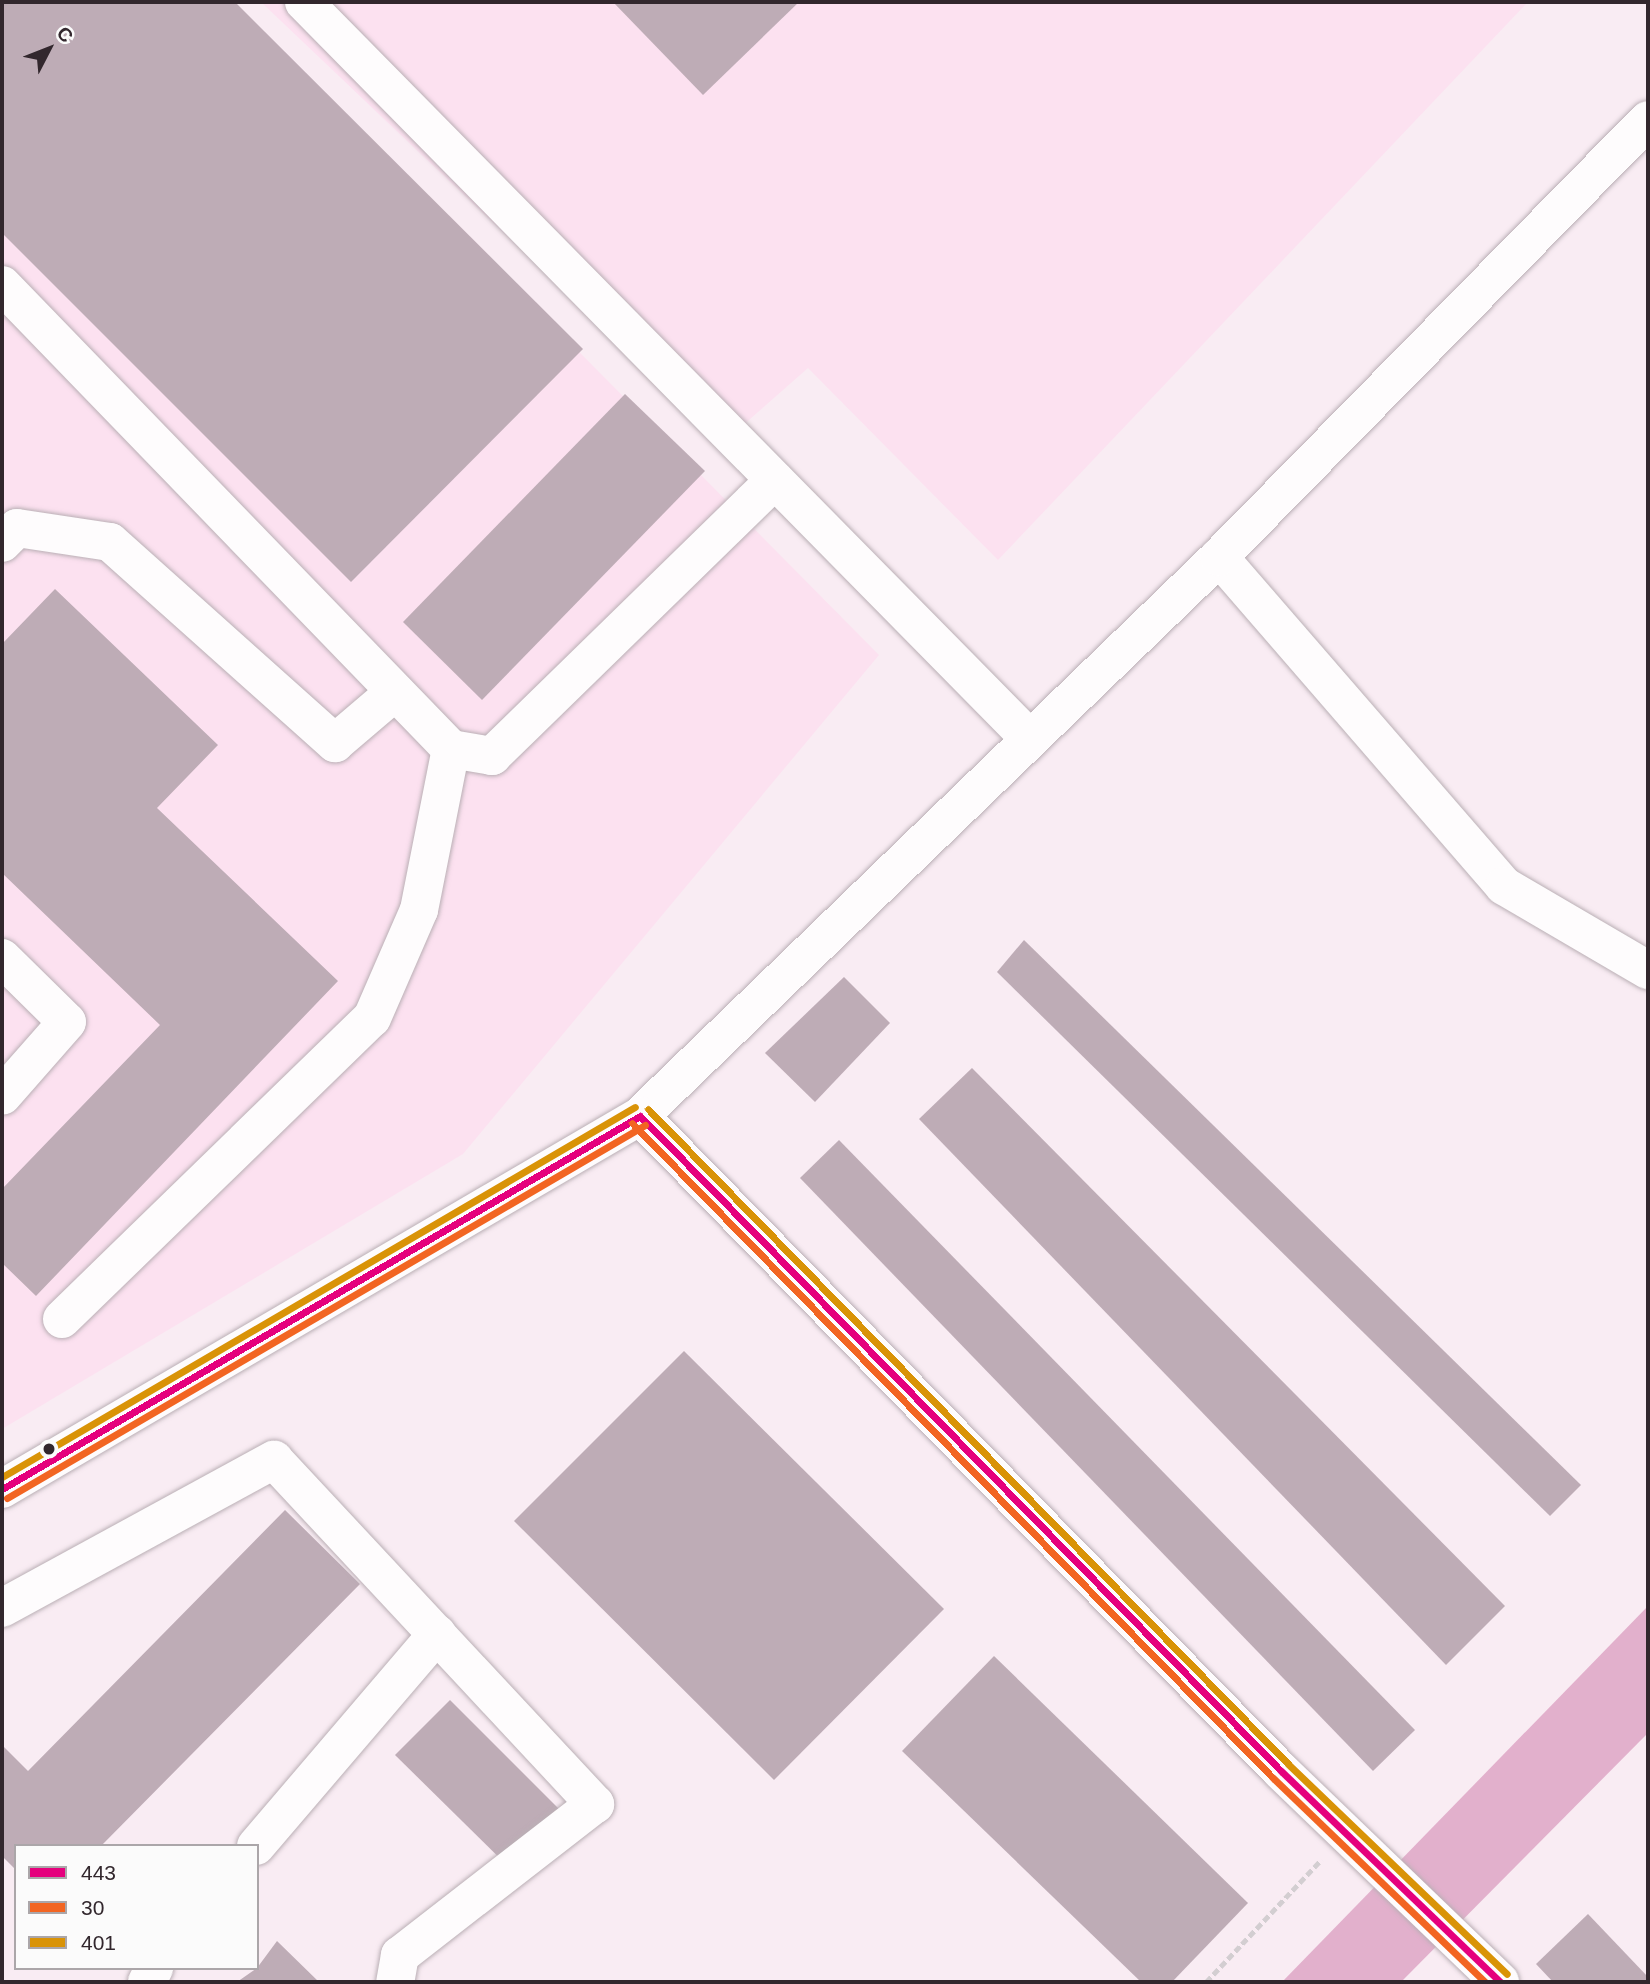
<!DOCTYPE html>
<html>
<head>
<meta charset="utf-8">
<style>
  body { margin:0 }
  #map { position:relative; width:1650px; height:1984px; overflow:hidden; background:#f9ecf3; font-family:Arial,sans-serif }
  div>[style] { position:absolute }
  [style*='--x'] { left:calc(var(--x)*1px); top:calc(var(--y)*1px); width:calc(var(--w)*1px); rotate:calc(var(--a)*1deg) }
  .built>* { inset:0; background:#fce1f0 }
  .water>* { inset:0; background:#e2b0cc }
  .building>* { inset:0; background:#beacb6 }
  .path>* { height:4.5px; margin-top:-2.25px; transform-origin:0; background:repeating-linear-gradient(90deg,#d3ced1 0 7px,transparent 0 10.5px) }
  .roads { filter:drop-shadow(0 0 2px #baafb5) drop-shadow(0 0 2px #baafb5) }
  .minor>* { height:38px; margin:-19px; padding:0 19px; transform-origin:19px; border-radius:19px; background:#fefcfd }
  .major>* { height:38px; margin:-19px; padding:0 19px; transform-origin:19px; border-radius:19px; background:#fefcfd }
  .bus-1>* { height:7px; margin:-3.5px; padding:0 3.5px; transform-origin:3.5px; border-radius:3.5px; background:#e5007d }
  .bus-2>* { height:7px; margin:-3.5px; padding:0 3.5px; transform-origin:3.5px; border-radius:3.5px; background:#f26522 }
  .bus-3>* { height:7px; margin:-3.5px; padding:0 3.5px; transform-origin:3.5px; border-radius:3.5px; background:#d99307 }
  .dots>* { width:19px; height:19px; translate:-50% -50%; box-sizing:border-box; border:4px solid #fbfbfb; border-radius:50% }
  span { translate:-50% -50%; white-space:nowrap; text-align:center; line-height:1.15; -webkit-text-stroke:5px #fbfbfb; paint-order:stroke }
  .frame { position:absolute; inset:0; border:4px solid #32272d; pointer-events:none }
  .legend { position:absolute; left:14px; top:1844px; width:245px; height:126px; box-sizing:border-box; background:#fbfbfb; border:2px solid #aba6a9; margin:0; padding:9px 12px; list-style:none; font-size:21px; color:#32272d }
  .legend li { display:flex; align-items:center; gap:14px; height:35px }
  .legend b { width:35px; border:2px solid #aba6a9 }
  .north { position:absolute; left:14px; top:14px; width:70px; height:70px; -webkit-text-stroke:5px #fbfbfb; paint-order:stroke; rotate:48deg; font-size:19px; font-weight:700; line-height:28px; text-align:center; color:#32272d }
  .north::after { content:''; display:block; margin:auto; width:24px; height:32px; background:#32272d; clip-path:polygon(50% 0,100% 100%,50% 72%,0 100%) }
</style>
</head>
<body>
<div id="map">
  <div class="built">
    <i style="clip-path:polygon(2px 2px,233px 2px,879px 655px,463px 1154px,2px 1429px)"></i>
    <i style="clip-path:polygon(261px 2px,1528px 2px,998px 560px,808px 368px,724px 442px)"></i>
  </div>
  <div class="water">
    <i style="clip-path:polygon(1648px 1606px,1648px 1733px,1401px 1982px,1282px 1982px)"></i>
  </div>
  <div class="building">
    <i style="clip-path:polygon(2px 2px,235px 2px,583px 349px,351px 582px,2px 233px)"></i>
    <i style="clip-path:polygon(613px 2px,799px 2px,703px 95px)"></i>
    <i style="clip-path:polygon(625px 394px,705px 471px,482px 700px,403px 622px)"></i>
    <i style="clip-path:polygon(55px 589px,218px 745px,157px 808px,338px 981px,36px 1296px,2px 1263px,2px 1189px,160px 1025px,2px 873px,2px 644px)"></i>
    <i style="clip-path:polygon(1024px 940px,1581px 1485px,1550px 1516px,997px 972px)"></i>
    <i style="clip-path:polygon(844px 977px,890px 1023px,815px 1102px,765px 1053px)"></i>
    <i style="clip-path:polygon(972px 1068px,1505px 1606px,1446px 1665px,919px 1119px)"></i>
    <i style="clip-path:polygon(839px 1140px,1415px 1730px,1373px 1771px,800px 1178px)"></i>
    <i style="clip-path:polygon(684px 1351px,944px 1609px,774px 1780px,514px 1521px)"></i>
    <i style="clip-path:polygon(285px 1510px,360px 1584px,101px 1846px,16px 1846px,16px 1870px,2px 1856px,2px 1745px,28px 1771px)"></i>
    <i style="clip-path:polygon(994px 1656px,1248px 1903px,1172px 1982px,1141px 1982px,902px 1751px)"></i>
    <i style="clip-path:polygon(450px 1700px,577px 1827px,524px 1882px,395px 1755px)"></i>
    <i style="clip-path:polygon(1588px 1914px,1648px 1977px,1648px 1982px,1553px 1982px,1536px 1964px)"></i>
    <i style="clip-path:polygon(277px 1941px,319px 1982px,237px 1982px,257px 1968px)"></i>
  </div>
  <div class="path">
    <i style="--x:1206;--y:1982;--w:168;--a:-46.7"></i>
  </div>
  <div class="roads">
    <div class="minor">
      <i style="--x:304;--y:2;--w:1035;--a:45.43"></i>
      <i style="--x:2;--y:285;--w:646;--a:45.94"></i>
      <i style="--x:451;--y:749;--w:42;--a:9.7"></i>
      <i style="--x:492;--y:756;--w:395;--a:-44.3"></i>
      <i style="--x:2;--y:543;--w:21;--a:-45"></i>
      <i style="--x:17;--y:528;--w:94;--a:8.6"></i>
      <i style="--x:110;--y:542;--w:302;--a:41.8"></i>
      <i style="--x:335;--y:743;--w:79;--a:-40.4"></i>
      <i style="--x:1219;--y:557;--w:435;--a:49.1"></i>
      <i style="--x:1504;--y:886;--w:167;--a:30.3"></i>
      <i style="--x:2;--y:958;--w:91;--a:44.6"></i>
      <i style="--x:67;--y:1022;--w:98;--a:131.3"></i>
      <i style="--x:62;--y:1319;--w:432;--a:-44.2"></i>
      <i style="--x:372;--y:1018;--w:118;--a:-66.5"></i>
      <i style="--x:419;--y:910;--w:164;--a:-78.8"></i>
      <i style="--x:2;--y:1489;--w:739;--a:-30.31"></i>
      <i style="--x:640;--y:1116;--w:805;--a:-43.99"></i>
      <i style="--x:1219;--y:557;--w:612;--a:-45.53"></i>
      <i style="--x:2;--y:1608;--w:310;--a:-28.6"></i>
      <i style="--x:274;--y:1460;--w:471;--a:47"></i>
      <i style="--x:595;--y:1804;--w:247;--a:142.2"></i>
      <i style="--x:400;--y:1955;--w:27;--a:100"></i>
      <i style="--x:256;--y:1846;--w:279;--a:-49.5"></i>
      <i style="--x:147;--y:1982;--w:16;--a:-63"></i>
    </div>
    <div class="major">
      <i style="--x:640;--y:1116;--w:916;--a:45.62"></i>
      <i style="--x:1281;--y:1771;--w:304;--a:43.9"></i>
    </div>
  </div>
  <div class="bus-1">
    <i style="--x:640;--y:1116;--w:916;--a:45.62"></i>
    <i style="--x:1281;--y:1771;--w:304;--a:43.9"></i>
    <i style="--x:2;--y:1489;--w:739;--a:-30.31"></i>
  </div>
  <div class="bus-2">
    <i style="--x:632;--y:1123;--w:916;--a:45.62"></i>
    <i style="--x:1273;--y:1778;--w:294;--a:43.9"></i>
    <i style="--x:7;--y:1498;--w:739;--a:-30.31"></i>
  </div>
  <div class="bus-3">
    <i style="--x:648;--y:1109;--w:916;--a:45.66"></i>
    <i style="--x:1288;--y:1764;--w:303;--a:43.8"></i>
    <i style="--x:2;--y:1477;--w:733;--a:-30.31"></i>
  </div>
  <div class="dots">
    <i style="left:49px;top:1449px;background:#32272d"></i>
  </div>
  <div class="frame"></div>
  <ul class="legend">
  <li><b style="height:9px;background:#e5007d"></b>443</li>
  <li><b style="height:9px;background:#f26522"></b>30</li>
  <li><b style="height:9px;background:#d99307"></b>401</li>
  </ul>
  <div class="north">С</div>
</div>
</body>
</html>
